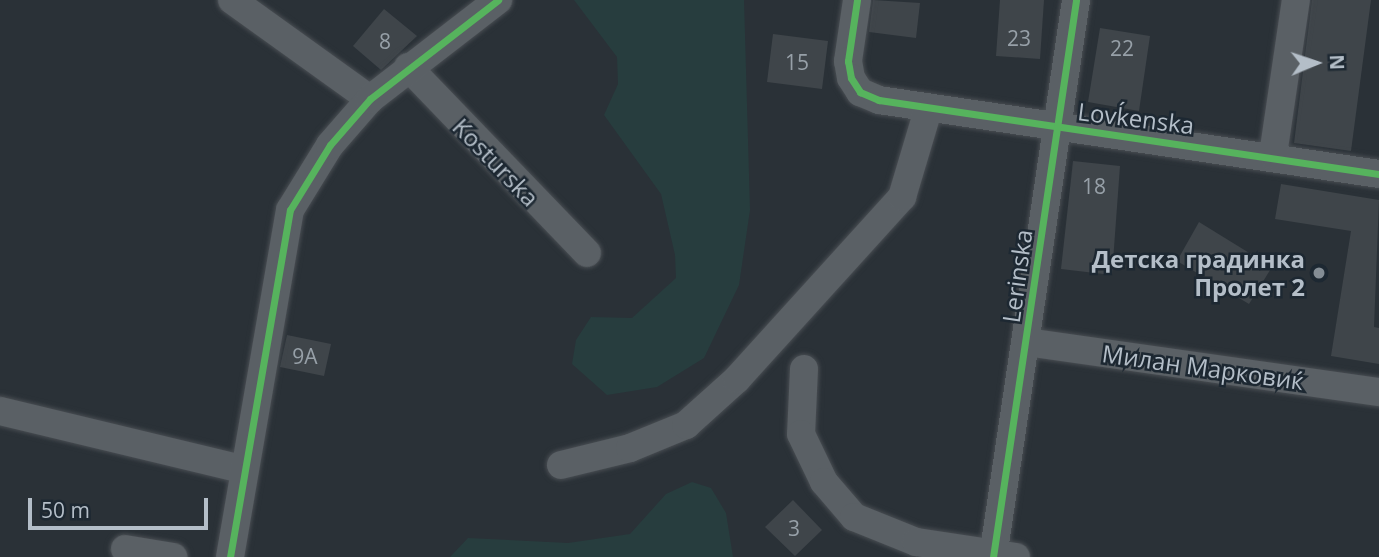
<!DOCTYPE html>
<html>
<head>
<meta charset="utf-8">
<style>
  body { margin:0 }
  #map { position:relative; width:1379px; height:557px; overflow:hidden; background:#2a3137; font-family:"Open Sans",sans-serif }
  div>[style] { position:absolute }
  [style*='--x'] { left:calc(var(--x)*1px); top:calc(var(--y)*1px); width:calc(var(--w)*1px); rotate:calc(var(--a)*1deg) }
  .green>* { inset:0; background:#273d3e }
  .building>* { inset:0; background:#3f454a }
  .roads { filter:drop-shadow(0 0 2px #484d52) drop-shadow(0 0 2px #484d52) }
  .minor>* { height:28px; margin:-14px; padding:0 14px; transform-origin:14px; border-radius:14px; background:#5a6065 }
  .cycleway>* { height:7px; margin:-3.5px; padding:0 3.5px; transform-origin:3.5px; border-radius:3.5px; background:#56b35d }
  .dots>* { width:19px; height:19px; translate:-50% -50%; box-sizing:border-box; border:4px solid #1d2832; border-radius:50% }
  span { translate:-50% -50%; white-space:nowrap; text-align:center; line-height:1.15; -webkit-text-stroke:5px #1d2832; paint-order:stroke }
  .number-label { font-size:21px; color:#97a0a8 }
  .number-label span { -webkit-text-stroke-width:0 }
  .street-label { font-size:24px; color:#b4bec8 }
  .poi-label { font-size:24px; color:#b4bec8; font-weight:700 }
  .right { translate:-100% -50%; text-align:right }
  .north { position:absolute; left:1281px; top:28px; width:70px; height:70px; -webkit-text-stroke:5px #1d2832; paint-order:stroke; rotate:88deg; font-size:19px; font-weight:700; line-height:28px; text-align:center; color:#b4bec8 }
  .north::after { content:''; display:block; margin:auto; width:24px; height:32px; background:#b4bec8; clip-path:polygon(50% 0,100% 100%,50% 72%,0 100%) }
  .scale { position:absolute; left:28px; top:498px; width:180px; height:32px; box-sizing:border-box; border:4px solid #b4bec8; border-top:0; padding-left:9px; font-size:21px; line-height:24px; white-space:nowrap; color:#b4bec8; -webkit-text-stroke:5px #1d2832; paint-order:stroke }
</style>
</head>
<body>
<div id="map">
  <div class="green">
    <i style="clip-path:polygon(574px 0,744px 0,750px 210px,739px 285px,704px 358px,657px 387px,607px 395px,572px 364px,576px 340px,591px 317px,632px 318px,676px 278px,675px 255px,661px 194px,604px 115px,618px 84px,617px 57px)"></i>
    <i style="clip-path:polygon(692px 482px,711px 488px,726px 513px,733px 557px,450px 557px,468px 538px,568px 543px,630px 534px,666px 494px)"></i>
  </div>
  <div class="building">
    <i style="clip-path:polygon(873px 0,920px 3px,916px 38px,869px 32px)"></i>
    <i style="clip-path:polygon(1000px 0,1044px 0,1040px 59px,996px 56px)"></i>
    <i style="clip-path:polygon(1312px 0,1371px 0,1351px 151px,1294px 143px)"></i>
    <i style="clip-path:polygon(384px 9px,417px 36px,381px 70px,353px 46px)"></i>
    <i style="clip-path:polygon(1100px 28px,1150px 36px,1139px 111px,1088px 102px)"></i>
    <i style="clip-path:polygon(773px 34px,828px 41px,822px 89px,767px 82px)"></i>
    <i style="clip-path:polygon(1073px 161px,1120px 166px,1112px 275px,1061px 269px)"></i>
    <i style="clip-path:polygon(1281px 184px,1379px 200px,1374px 327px,1379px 328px,1379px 364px,1331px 356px,1351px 231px,1275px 219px)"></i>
    <i style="clip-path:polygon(1199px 222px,1272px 267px,1249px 304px,1177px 261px)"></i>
    <i style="clip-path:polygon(287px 335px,331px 344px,324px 376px,280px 367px)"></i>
    <i style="clip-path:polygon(793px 500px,822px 530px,795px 556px,765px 527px)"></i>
  </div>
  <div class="roads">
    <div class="minor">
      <i style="--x:232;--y:0;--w:170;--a:35.7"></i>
      <i style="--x:857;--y:0;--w:62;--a:98.4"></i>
      <i style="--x:848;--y:61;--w:17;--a:80"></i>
      <i style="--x:851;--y:78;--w:17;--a:57"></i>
      <i style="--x:860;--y:92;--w:21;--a:23"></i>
      <i style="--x:879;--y:100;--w:505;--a:8.42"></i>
      <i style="--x:408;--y:67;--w:258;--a:46.1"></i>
      <i style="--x:1273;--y:155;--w:157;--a:-81.6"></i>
      <i style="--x:1027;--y:342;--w:356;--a:8.1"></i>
      <i style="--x:804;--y:369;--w:65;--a:92.6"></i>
      <i style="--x:801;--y:434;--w:53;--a:64.4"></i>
      <i style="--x:824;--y:482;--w:46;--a:49.4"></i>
      <i style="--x:854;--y:517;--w:67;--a:22"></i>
      <i style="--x:916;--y:542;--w:101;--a:8.5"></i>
      <i style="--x:0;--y:411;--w:249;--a:13.5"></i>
      <i style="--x:561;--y:465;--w:71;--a:-13.8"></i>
      <i style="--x:630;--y:448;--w:61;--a:-22.3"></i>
      <i style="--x:686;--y:425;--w:69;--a:-42"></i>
      <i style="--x:737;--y:379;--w:246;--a:-47.8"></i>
      <i style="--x:902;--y:197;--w:91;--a:-73.4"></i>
      <i style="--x:125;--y:549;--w:49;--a:9.5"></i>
      <i style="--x:230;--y:557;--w:352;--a:-80.2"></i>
      <i style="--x:290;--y:210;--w:76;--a:-58.4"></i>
      <i style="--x:330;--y:145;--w:61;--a:-49"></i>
      <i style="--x:370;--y:99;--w:162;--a:-37.7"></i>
      <i style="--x:993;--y:557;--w:563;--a:-81.52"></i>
    </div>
  </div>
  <div class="cycleway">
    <i style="--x:857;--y:0;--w:62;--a:98.4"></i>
    <i style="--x:848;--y:61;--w:17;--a:80"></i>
    <i style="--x:851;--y:78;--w:17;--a:57"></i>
    <i style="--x:860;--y:92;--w:21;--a:23"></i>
    <i style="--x:879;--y:100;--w:505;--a:8.42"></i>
    <i style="--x:230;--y:557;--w:352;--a:-80.2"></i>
    <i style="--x:290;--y:210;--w:76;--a:-58.4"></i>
    <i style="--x:330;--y:145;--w:61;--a:-49"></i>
    <i style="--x:370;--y:99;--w:162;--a:-37.7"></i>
    <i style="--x:993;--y:557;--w:563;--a:-81.52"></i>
  </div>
  <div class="dots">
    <i style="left:1319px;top:273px;background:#848d95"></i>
  </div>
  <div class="number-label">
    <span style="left:1019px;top:38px">23</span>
    <span style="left:385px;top:41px">8</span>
    <span style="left:1122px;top:48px">22</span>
    <span style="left:797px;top:62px">15</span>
    <span style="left:1094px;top:186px">18</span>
    <span style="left:305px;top:356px">9А</span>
    <span style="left:794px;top:528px">3</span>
  </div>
  <div class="street-label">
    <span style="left:1136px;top:118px;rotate:7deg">Lovḱenska</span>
    <span style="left:496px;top:162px;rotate:46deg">Kosturska</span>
    <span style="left:1017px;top:276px;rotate:-82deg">Lerinska</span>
    <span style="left:1203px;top:367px;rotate:8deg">Милан Марковиќ</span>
  </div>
  <div class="poi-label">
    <span class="right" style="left:1305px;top:273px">Детска градинка<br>Пролет 2</span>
  </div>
  <div class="north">N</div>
  <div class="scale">50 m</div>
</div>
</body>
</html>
